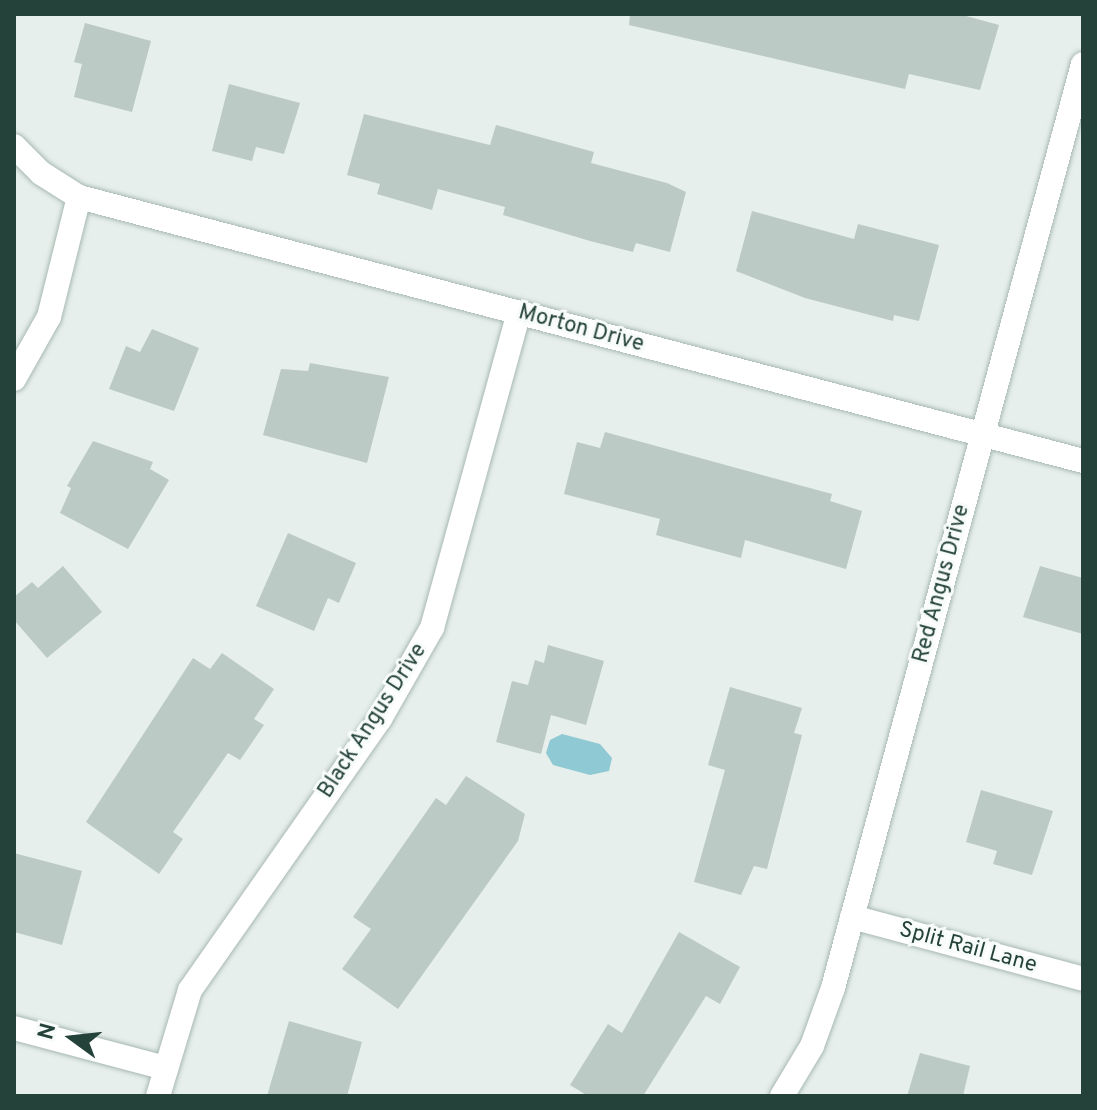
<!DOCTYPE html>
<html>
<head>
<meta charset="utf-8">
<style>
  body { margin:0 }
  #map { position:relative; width:1097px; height:1110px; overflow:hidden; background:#e6efeb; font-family:Overpass,sans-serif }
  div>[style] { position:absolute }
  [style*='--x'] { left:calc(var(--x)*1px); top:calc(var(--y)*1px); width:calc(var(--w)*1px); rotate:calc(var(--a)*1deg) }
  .water>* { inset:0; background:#8ec9d4 }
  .building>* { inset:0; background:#bbcac4 }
  .roads { filter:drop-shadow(0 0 2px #a8b8b2) drop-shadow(0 0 2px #a8b8b2) }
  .minor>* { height:24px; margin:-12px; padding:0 12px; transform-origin:12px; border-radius:12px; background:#fff }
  span { translate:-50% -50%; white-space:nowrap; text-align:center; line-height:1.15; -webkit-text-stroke:6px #f7fbf9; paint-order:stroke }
  .street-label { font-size:22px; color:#24423a }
  .frame { position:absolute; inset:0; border:16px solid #24423a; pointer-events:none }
  .north { position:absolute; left:32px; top:998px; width:80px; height:80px; -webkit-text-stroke:6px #f7fbf9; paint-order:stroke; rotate:285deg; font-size:22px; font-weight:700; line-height:32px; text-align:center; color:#24423a }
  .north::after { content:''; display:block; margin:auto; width:28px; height:36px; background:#24423a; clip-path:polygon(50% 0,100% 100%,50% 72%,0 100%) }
</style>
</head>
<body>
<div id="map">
  <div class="water">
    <i style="clip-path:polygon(562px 734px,600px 744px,612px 758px,609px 771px,590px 775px,553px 765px,546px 753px,550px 740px)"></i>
  </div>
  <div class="building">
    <i style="clip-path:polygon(630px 14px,959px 14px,999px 25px,980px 90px,909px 74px,905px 89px,629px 25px)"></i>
    <i style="clip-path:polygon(85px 23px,151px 41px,132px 112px,74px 97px,82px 64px,74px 62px)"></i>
    <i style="clip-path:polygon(229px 84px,300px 103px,284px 154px,256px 147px,252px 161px,212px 151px)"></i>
    <i style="clip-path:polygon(364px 114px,490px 145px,496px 125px,594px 152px,591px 163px,667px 183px,686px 192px,670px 252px,636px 243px,633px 252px,590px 241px,503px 215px,505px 207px,438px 189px,432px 210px,377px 194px,380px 184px,347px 175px)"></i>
    <i style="clip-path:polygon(752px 211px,854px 239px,858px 224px,939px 245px,919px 321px,894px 315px,893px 321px,805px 298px,736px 271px)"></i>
    <i style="clip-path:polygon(152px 329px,199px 348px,174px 411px,109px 389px,126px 346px,140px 352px)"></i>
    <i style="clip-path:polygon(310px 363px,389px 377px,367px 463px,263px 435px,281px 369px,308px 371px)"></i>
    <i style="clip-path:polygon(605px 432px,832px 494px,830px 501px,862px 511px,846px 569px,745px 540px,741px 558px,656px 535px,660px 519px,564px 494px,577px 442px,600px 448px)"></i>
    <i style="clip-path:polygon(93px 441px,153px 462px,150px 469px,169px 480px,128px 549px,60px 513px,71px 488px,67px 486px)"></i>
    <i style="clip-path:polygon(288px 533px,356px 563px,339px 603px,328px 598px,314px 631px,256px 606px)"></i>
    <i style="clip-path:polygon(63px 566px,102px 612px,47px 658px,14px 620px,14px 597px,32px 582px,38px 588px)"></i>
    <i style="clip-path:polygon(1040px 566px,1083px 578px,1083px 634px,1023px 617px)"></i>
    <i style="clip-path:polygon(548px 645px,604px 661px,586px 725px,551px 715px,541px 754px,496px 742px,512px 681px,528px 685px,535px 660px,544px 663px)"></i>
    <i style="clip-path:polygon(222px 653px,274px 689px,254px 719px,264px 725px,240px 760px,228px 753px,173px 832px,183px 839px,159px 874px,86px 822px,193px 658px,210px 669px)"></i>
    <i style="clip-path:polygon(730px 687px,802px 708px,794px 733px,802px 735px,767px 869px,754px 866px,741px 895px,694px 882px,725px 770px,708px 765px)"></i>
    <i style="clip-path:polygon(466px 776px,525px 814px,518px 841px,398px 1009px,342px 969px,371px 929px,353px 917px,436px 798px,446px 805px)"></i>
    <i style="clip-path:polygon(981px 790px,1053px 811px,1032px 875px,993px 864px,997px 851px,966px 842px)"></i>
    <i style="clip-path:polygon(14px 853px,82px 871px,62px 945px,14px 932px)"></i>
    <i style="clip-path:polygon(679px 932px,740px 967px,720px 1004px,706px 996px,643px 1096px,588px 1096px,570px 1085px,608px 1024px,622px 1033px)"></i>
    <i style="clip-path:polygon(289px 1021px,362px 1042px,347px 1096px,267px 1096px)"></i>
    <i style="clip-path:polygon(920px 1053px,970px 1066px,963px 1096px,907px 1096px)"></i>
  </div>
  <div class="roads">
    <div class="minor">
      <i style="--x:14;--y:146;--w:38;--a:45"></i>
      <i style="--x:41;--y:173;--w:45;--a:32.3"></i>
      <i style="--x:79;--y:197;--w:1038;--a:14.73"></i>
      <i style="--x:14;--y:379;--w:71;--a:-60.6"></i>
      <i style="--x:49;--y:317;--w:124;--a:-76"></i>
      <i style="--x:852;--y:917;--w:239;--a:15"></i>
      <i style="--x:14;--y:1028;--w:156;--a:14.8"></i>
      <i style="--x:158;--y:1096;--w:111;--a:-73.2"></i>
      <i style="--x:190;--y:990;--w:331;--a:-55"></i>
      <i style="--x:380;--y:719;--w:105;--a:-60.3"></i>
      <i style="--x:432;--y:628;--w:327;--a:-74.6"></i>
      <i style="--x:782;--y:1096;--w:58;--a:-59"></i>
      <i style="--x:812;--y:1046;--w:62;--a:-70.1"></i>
      <i style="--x:833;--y:988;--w:957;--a:-74.86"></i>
    </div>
  </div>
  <div class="street-label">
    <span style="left:581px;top:329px;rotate:15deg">Morton Drive</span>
    <span style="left:942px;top:584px;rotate:-75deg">Red Angus Drive</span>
    <span style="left:373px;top:721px;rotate:-57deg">Black Angus Drive</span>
    <span style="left:968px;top:948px;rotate:15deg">Split Rail Lane</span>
  </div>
  <div class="frame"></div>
  <div class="north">N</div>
</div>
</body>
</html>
